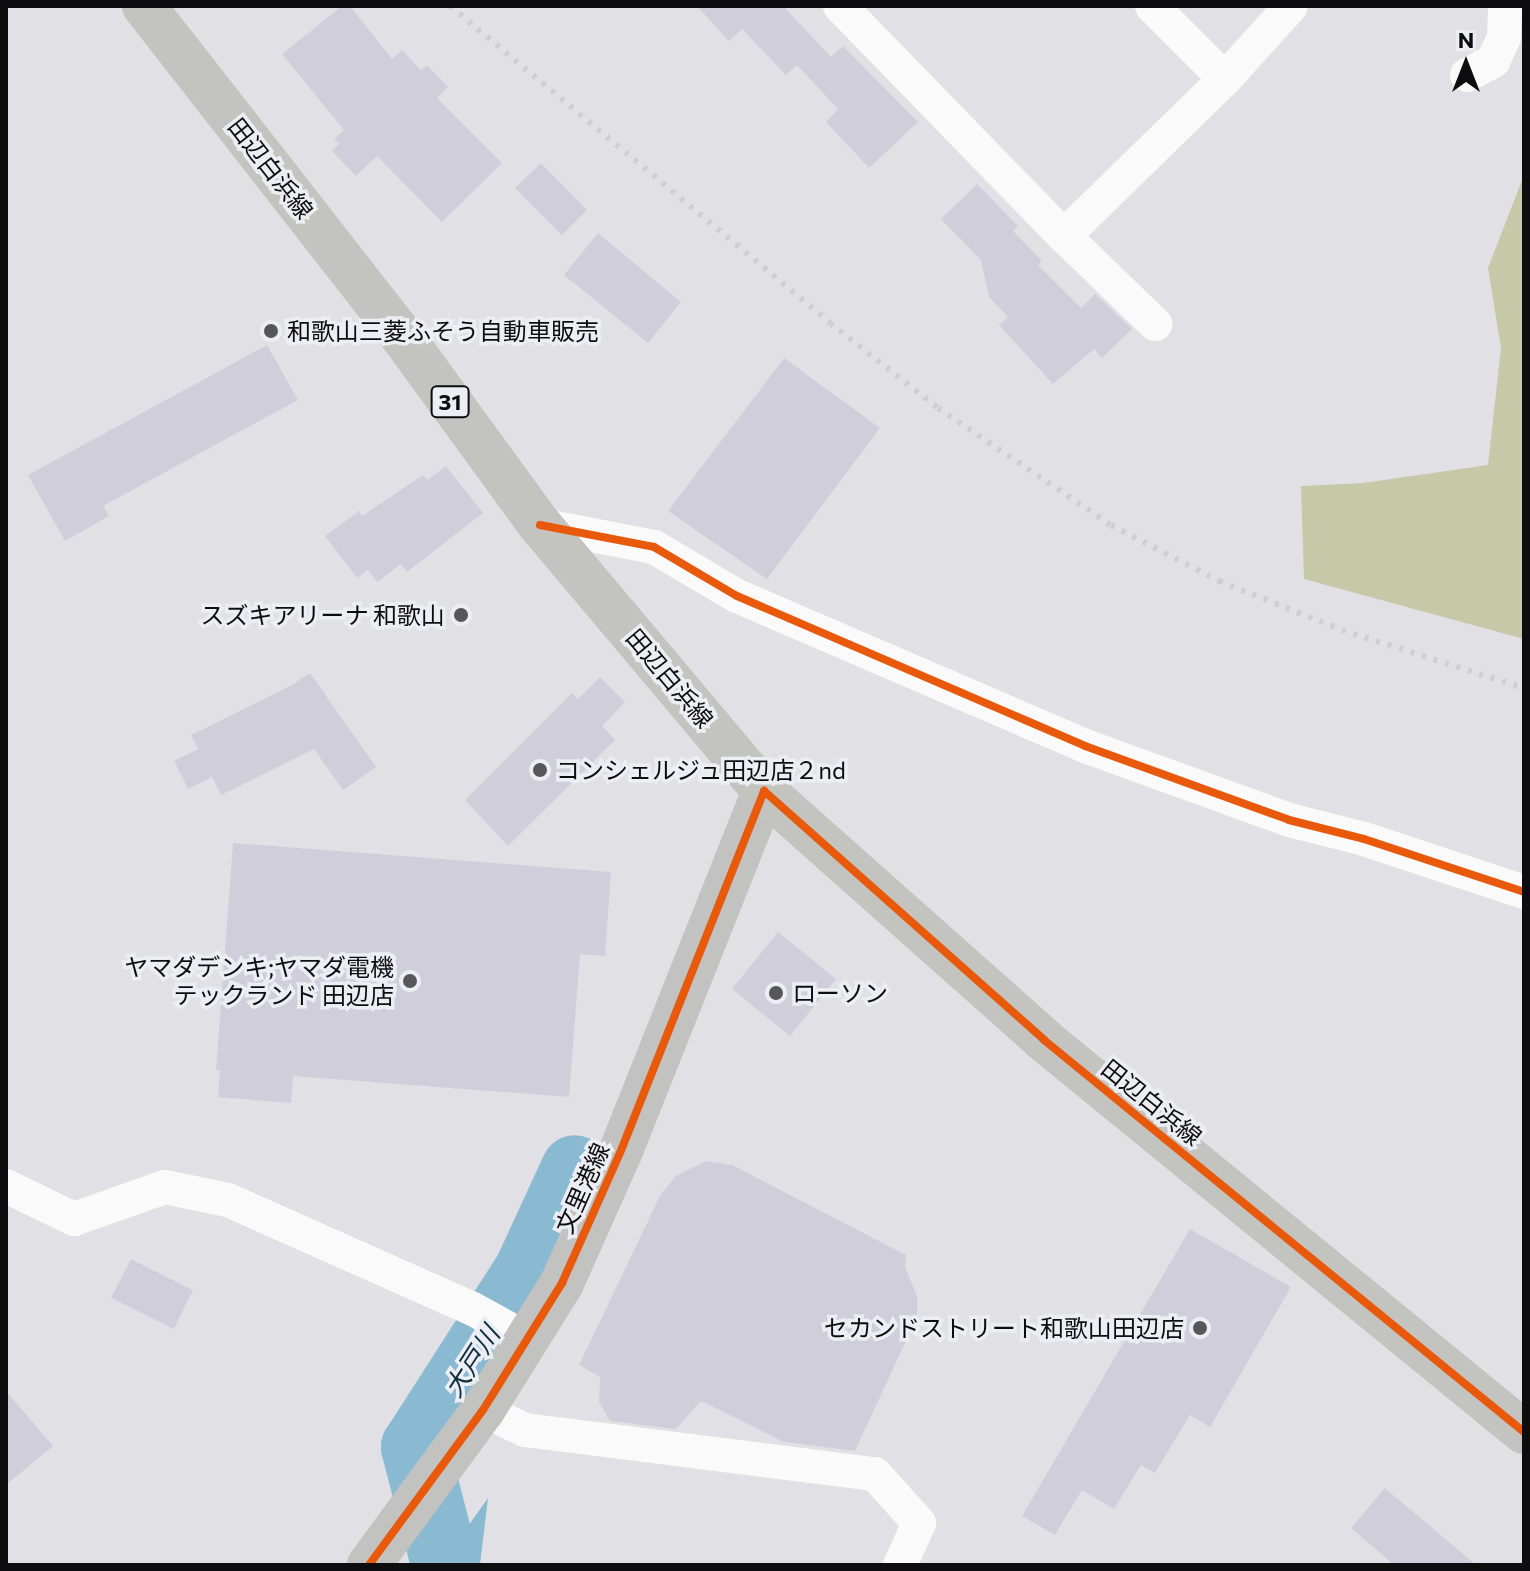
<!DOCTYPE html>
<html>
<head>
<meta charset="utf-8">
<style>
  body { margin:0 }
  #map { position:relative; width:1530px; height:1571px; overflow:hidden; background:#e1e1e5; font-family:Commissioner,"Noto Sans JP",sans-serif }
  div>[style] { position:absolute }
  [style*='--x'] { left:calc(var(--x)*1px); top:calc(var(--y)*1px); width:calc(var(--w)*1px); rotate:calc(var(--a)*1deg) }
  .green>* { inset:0; background:#c6c9a8 }
  .water>* { inset:0; background:#8abad2 }
  .river>* { height:68px; margin:-34px; padding:0 34px; transform-origin:34px; border-radius:34px; background:#8abad2 }
  .building>* { inset:0; background:#d1cedc }
  .street>* { height:34px; margin:-17px; padding:0 17px; transform-origin:17px; border-radius:17px; background:#fafafb }
  .secondary>* { height:44px; margin:-22px; padding:0 22px; transform-origin:22px; border-radius:22px; background:#c2c2c1 }
  .primary>* { height:44px; margin:-22px; padding:0 22px; transform-origin:22px; border-radius:22px; background:#c3c3bf }
  .rail>* { height:6px; margin-top:-3px; transform-origin:0; background:repeating-linear-gradient(90deg,#cfcfd1 0 4px,transparent 0 12px) }
  .cycleway>* { height:8px; margin:-4px; padding:0 4px; transform-origin:4px; border-radius:4px; background:#e8590c }
  .dots>* { width:22px; height:22px; translate:-50% -50%; box-sizing:border-box; border:4px solid #ededf4; border-radius:50% }
  span { translate:-50% -50%; white-space:nowrap; text-align:center; line-height:1.15; -webkit-text-stroke:7px #ededf4; paint-order:stroke }
  .shield-label span { padding:2px 6px; background:#ededf4; border:2px solid; border-radius:6px; -webkit-text-stroke-width:0 }
  .shield-label { font-size:22px; color:#0d0d10; font-weight:700 }
  .street-label { font-size:24px; color:#0d0d10 }
  .poi-label { font-size:24px; color:#0d0d10 }
  .left { translate:0 -50%; text-align:left }
  .right { translate:-100% -50%; text-align:right }
  .water-label { font-size:26px; color:#0d2f3d; font-style:italic }
  .frame { position:absolute; inset:0; border:8px solid #0d0d10; pointer-events:none }
  .north { position:absolute; left:1426px; top:24px; width:80px; height:80px; -webkit-text-stroke:6px #ededf4; paint-order:stroke; rotate:0deg; font-size:22px; font-weight:700; line-height:32px; text-align:center; color:#0d0d10 }
  .north::after { content:''; display:block; margin:auto; width:28px; height:36px; background:#0d0d10; clip-path:polygon(50% 0,100% 100%,50% 72%,0 100%) }
</style>
</head>
<body>
<div id="map">
  <div class="green">
    <i style="clip-path:polygon(1524px 175px,1524px 639px,1304px 579px,1301px 486px,1363px 483px,1488px 465px,1501px 348px,1488px 268px)"></i>
  </div>
  <div class="water">
    <i style="clip-path:polygon(488px 1498px,480px 1565px,440px 1565px,444px 1560px)"></i>
  </div>
  <div class="river">
    <i style="--x:444;--y:1560;--w:117;--a:-104.4"></i>
    <i style="--x:415;--y:1447;--w:209;--a:-57.3"></i>
    <i style="--x:528;--y:1271;--w:112;--a:-65.3"></i>
  </div>
  <div class="building">
    <i style="clip-path:polygon(342px 6px,350px 6px,392px 59px,402px 50px,421px 70px,427px 65px,448px 87px,437px 98px,502px 163px,442px 222px,377px 156px,356px 176px,332px 151px,339px 144px,334px 139px,344px 130px,282px 54px)"></i>
    <i style="clip-path:polygon(697px 6px,783px 6px,831px 57px,843px 46px,918px 122px,869px 168px,826px 122px,838px 109px,797px 65px,786px 75px,742px 29px,729px 41px)"></i>
    <i style="clip-path:polygon(541px 163px,587px 210px,562px 235px,515px 188px)"></i>
    <i style="clip-path:polygon(977px 184px,1018px 226px,1013px 231px,1042px 261px,1038px 265px,1081px 308px,1095px 294px,1132px 329px,1102px 358px,1094px 349px,1053px 384px,999px 325px,1008px 317px,989px 297px,981px 260px,941px 219px)"></i>
    <i style="clip-path:polygon(598px 233px,681px 302px,648px 343px,564px 275px)"></i>
    <i style="clip-path:polygon(267px 345px,298px 400px,103px 506px,109px 516px,65px 541px,28px 475px)"></i>
    <i style="clip-path:polygon(784px 358px,880px 428px,767px 579px,668px 511px)"></i>
    <i style="clip-path:polygon(446px 466px,483px 513px,407px 572px,401px 564px,377px 582px,368px 570px,357px 578px,325px 536px,359px 511px,362px 516px,423px 475px,427px 480px)"></i>
    <i style="clip-path:polygon(310px 673px,376px 767px,343px 790px,314px 749px,221px 795px,212px 777px,188px 789px,174px 761px,198px 749px,191px 735px,290px 686px)"></i>
    <i style="clip-path:polygon(600px 677px,625px 702px,602px 726px,615px 740px,508px 846px,465px 800px,572px 693px,578px 699px)"></i>
    <i style="clip-path:polygon(233px 843px,611px 872px,605px 956px,580px 954px,569px 1097px,293px 1076px,291px 1103px,218px 1097px,220px 1070px,216px 1070px)"></i>
    <i style="clip-path:polygon(778px 932px,836px 979px,790px 1036px,732px 989px)"></i>
    <i style="clip-path:polygon(706px 1161px,732px 1165px,906px 1255px,905px 1267px,917px 1296px,917px 1317px,855px 1451px,784px 1442px,701px 1401px,676px 1429px,610px 1421px,599px 1402px,600px 1377px,579px 1365px,661px 1194px,677px 1175px)"></i>
    <i style="clip-path:polygon(1190px 1229px,1291px 1287px,1210px 1427px,1190px 1415px,1155px 1473px,1141px 1465px,1114px 1509px,1082px 1490px,1055px 1535px,1022px 1516px)"></i>
    <i style="clip-path:polygon(131px 1259px,193px 1290px,174px 1329px,111px 1298px)"></i>
    <i style="clip-path:polygon(6px 1391px,53px 1446px,6px 1485px)"></i>
    <i style="clip-path:polygon(1385px 1488px,1476px 1565px,1394px 1565px,1351px 1528px)"></i>
  </div>
  <div class="street">
    <i style="--x:840;--y:6;--w:321;--a:45.8"></i>
    <i style="--x:1064;--y:236;--w:225;--a:-44.3"></i>
    <i style="--x:1225;--y:79;--w:103;--a:-135"></i>
    <i style="--x:1467;--y:75;--w:30;--a:-28"></i>
    <i style="--x:1493;--y:61;--w:26;--a:-65"></i>
    <i style="--x:1504;--y:37;--w:31;--a:-88"></i>
    <i style="--x:1225;--y:79;--w:98;--a:-47.9"></i>
    <i style="--x:1064;--y:236;--w:127;--a:44"></i>
    <i style="--x:540;--y:525;--w:116;--a:10.9"></i>
    <i style="--x:654;--y:547;--w:96;--a:30.6"></i>
    <i style="--x:737;--y:596;--w:379;--a:23.3"></i>
    <i style="--x:1085;--y:746;--w:217;--a:19.9"></i>
    <i style="--x:1289;--y:820;--w:77;--a:14.2"></i>
    <i style="--x:1364;--y:839;--w:169;--a:18.3"></i>
    <i style="--x:6;--y:1186;--w:76;--a:25.9"></i>
    <i style="--x:74;--y:1219;--w:96;--a:-19.4"></i>
    <i style="--x:165;--y:1187;--w:64;--a:11.7"></i>
    <i style="--x:228;--y:1200;--w:268;--a:24"></i>
    <i style="--x:473;--y:1309;--w:64;--a:29"></i>
    <i style="--x:483;--y:1410;--w:47;--a:25.5"></i>
    <i style="--x:525;--y:1430;--w:353;--a:7.2"></i>
    <i style="--x:875;--y:1474;--w:66;--a:48.1"></i>
    <i style="--x:919;--y:1523;--w:46;--a:114.3"></i>
  </div>
  <div class="secondary">
    <i style="--x:369;--y:1565;--w:192;--a:-53.7"></i>
    <i style="--x:483;--y:1410;--w:150;--a:-58.1"></i>
    <i style="--x:562;--y:1283;--w:142;--a:-66"></i>
    <i style="--x:620;--y:1153;--w:390;--a:-68.3"></i>
  </div>
  <div class="primary">
    <i style="--x:144;--y:6;--w:432;--a:52"></i>
    <i style="--x:410;--y:347;--w:220;--a:53.9"></i>
    <i style="--x:540;--y:525;--w:348;--a:49.9"></i>
    <i style="--x:764;--y:791;--w:375;--a:41.6"></i>
    <i style="--x:1044;--y:1040;--w:620;--a:39.24"></i>
  </div>
  <div class="rail">
    <i style="--x:450;--y:6;--w:495;--a:39.8"></i>
    <i style="--x:830;--y:323;--w:137;--a:38.2"></i>
    <i style="--x:938;--y:408;--w:209;--a:34.1"></i>
    <i style="--x:1111;--y:525;--w:122;--a:27.4"></i>
    <i style="--x:1219;--y:581;--w:132;--a:21.7"></i>
    <i style="--x:1342;--y:630;--w:191;--a:17.7"></i>
  </div>
  <div class="cycleway">
    <i style="--x:540;--y:525;--w:116;--a:10.9"></i>
    <i style="--x:654;--y:547;--w:96;--a:30.6"></i>
    <i style="--x:737;--y:596;--w:379;--a:23.3"></i>
    <i style="--x:1085;--y:746;--w:217;--a:19.9"></i>
    <i style="--x:1289;--y:820;--w:77;--a:14.2"></i>
    <i style="--x:1364;--y:839;--w:169;--a:18.3"></i>
    <i style="--x:369;--y:1565;--w:192;--a:-53.7"></i>
    <i style="--x:483;--y:1410;--w:150;--a:-58.1"></i>
    <i style="--x:562;--y:1283;--w:142;--a:-66"></i>
    <i style="--x:620;--y:1153;--w:390;--a:-68.3"></i>
    <i style="--x:764;--y:791;--w:375;--a:41.6"></i>
    <i style="--x:1044;--y:1040;--w:620;--a:39.24"></i>
  </div>
  <div class="dots">
    <i style="left:271px;top:331px;background:#57575b"></i>
    <i style="left:461px;top:615px;background:#57575b"></i>
    <i style="left:540px;top:770px;background:#57575b"></i>
    <i style="left:410px;top:981px;background:#57575b"></i>
    <i style="left:776px;top:993px;background:#57575b"></i>
    <i style="left:1200px;top:1328px;background:#57575b"></i>
  </div>
  <div class="shield-label">
    <span style="left:450px;top:402px">31</span>
  </div>
  <div class="street-label">
    <span style="left:271px;top:168px;rotate:52deg">田辺白浜線</span>
    <span style="left:670px;top:678px;rotate:50deg">田辺白浜線</span>
    <span style="left:1152px;top:1102px;rotate:39deg">田辺白浜線</span>
    <span style="left:582px;top:1188px;rotate:-66deg">文里港線</span>
  </div>
  <div class="poi-label">
    <span class="left" style="left:287px;top:331px">和歌山三菱ふそう自動車販売</span>
    <span class="right" style="left:445px;top:615px">スズキアリーナ 和歌山</span>
    <span class="left" style="left:556px;top:770px">コンシェルジュ田辺店２nd</span>
    <span class="right" style="left:394px;top:981px">ヤマダデンキ;ヤマダ電機<br>テックランド 田辺店</span>
    <span class="left" style="left:792px;top:993px">ローソン</span>
    <span class="right" style="left:1184px;top:1328px">セカンドストリート和歌山田辺店</span>
  </div>
  <div class="water-label">
    <span style="left:471px;top:1361px;rotate:-57deg">大戸川</span>
  </div>
  <div class="frame"></div>
  <div class="north">N</div>
</div>
</body>
</html>
